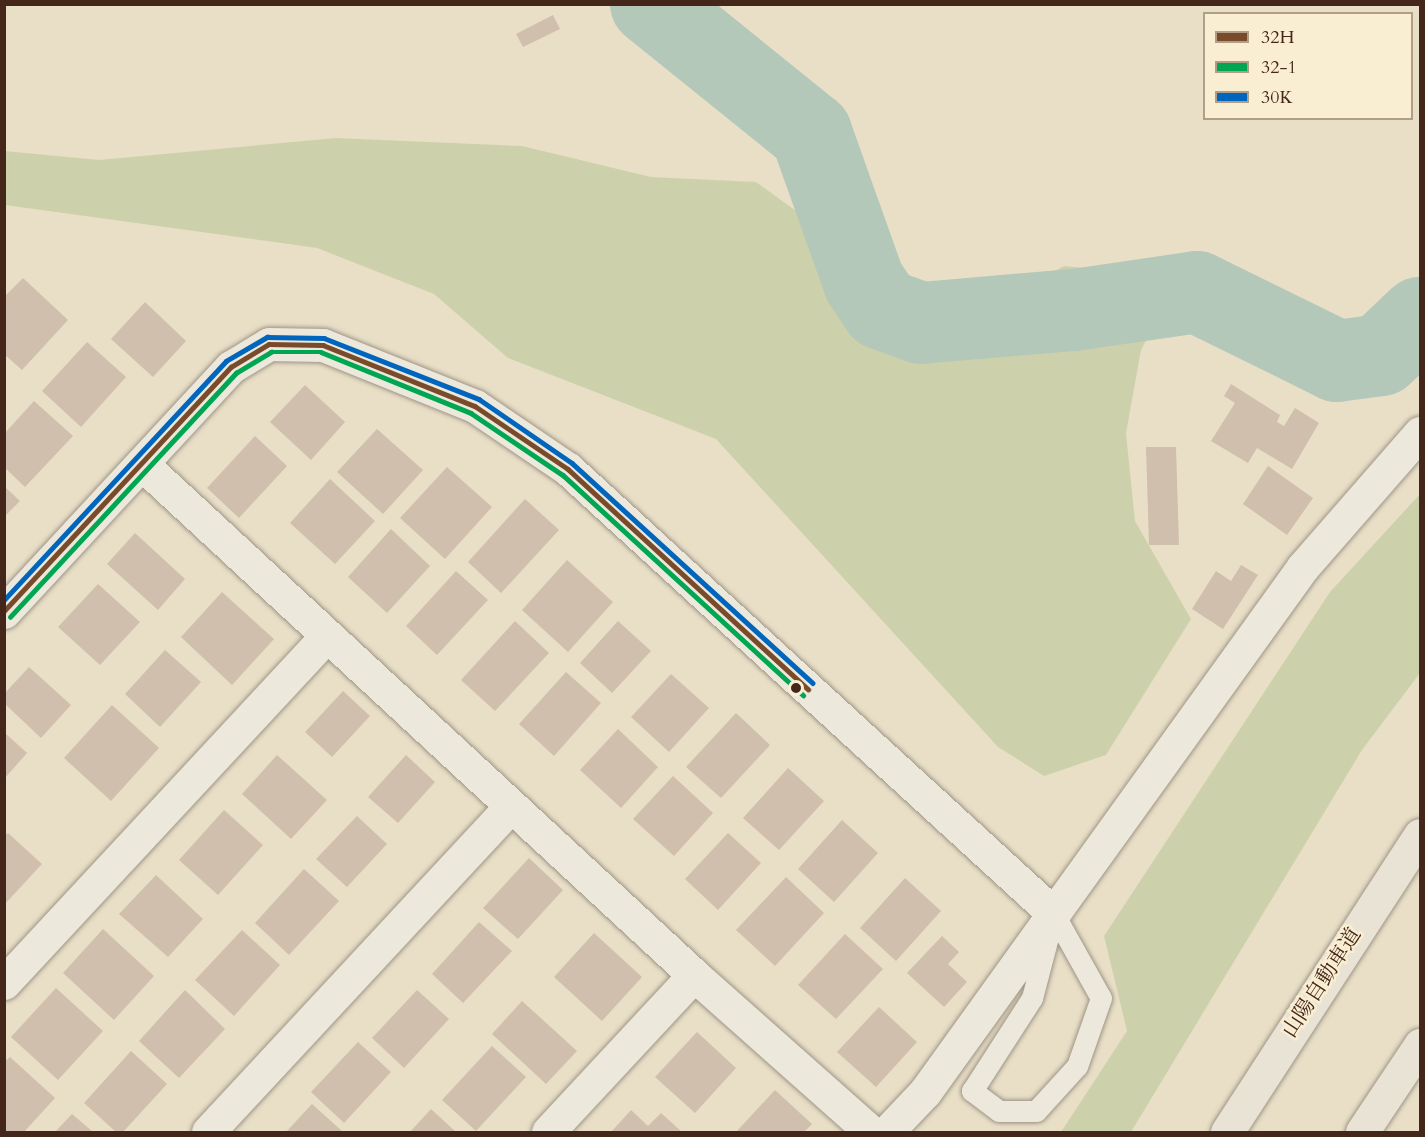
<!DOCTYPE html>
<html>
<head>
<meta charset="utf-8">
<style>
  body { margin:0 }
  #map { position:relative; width:1425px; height:1137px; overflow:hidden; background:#e9dfc7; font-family:Cardo,"Noto Serif JP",serif }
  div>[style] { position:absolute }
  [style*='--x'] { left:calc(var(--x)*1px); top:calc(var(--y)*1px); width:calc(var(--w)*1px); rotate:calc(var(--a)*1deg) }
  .green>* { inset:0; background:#cdd1ab }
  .river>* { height:82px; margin:-41px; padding:0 41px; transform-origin:41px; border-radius:41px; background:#b4c8ba }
  .building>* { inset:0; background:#cfbfac }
  .roads { filter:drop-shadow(0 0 2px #9f9586) drop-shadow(0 0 2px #9f9586) }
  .service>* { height:21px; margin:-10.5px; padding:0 10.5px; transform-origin:10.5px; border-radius:10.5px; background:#ece8db }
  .minor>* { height:33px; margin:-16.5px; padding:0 16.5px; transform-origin:16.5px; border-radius:16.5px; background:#ece8db }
  .motorway>* { height:33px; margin:-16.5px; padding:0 16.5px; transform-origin:16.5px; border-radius:16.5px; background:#e9e3d5 }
  .bus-1>* { height:4.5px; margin:-2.25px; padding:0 2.25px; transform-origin:2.25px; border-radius:2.25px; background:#7a4b2a }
  .bus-2>* { height:4.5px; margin:-2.25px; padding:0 2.25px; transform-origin:2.25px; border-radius:2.25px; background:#00a651 }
  .bus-3>* { height:4.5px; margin:-2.25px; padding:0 2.25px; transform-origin:2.25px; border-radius:2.25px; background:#0065bd }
  .dots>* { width:16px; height:16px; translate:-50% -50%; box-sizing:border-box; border:3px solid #faeed2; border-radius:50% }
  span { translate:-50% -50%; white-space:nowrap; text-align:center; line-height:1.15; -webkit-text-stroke:5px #faeed2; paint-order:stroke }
  .street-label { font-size:21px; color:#44261b }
  .frame { position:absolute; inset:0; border:6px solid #44261b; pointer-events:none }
  .legend { position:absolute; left:1203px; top:12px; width:210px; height:108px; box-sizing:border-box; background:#faeed2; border:2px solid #b19e89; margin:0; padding:8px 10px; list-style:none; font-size:18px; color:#44261b }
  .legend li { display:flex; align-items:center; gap:12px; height:30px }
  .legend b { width:30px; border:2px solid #b19e89 }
</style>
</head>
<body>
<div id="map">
  <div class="green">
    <i style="clip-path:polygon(336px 138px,522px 146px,651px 177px,756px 182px,836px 240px,868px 321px,919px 342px,1064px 266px,1144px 274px,1168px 299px,1141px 350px,1126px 433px,1135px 521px,1191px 619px,1106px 755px,1044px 776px,998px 747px,716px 439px,508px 358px,434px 294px,317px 248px,5px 205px,5px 151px,99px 160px)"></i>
    <i style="clip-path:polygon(1420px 494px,1420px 673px,1362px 750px,1131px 1132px,1061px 1132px,1127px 1031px,1104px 936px,1330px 592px)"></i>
  </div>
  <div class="river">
    <i style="--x:651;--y:4;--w:206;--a:38.9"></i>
    <i style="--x:811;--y:133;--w:158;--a:70.4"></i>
    <i style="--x:864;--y:282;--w:32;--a:56"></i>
    <i style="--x:882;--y:309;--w:41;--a:19.7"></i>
    <i style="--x:921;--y:323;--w:154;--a:-4.9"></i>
    <i style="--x:1074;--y:310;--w:124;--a:-8.3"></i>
    <i style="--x:1197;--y:292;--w:156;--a:26.2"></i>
    <i style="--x:1337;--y:361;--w:44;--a:-7.8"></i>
    <i style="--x:1381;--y:355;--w:54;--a:-43.5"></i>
  </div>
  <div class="building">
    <i style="clip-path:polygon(553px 15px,560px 29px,523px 47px,516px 34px)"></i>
    <i style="clip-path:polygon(23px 278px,68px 320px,22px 370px,4px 354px,4px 297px)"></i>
    <i style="clip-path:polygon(145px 302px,186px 341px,153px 377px,111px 339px)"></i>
    <i style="clip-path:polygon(87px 342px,126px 377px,81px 427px,42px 391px)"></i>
    <i style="clip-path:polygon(1231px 384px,1280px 415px,1277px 422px,1284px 426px,1295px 408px,1319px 423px,1292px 469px,1257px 448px,1248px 463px,1211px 441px,1235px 403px,1224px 396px)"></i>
    <i style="clip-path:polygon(305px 385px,345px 422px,311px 460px,270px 422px)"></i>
    <i style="clip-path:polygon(34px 401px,73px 436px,25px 487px,4px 467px,4px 434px)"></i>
    <i style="clip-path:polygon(377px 429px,423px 470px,383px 514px,337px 472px)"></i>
    <i style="clip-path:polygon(255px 436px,287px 466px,239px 518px,207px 488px)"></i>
    <i style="clip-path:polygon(1146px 447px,1176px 447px,1179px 545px,1149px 545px)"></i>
    <i style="clip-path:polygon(1268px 466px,1313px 498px,1287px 535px,1243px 504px)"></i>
    <i style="clip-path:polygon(447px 467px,492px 507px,445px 559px,400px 518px)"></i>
    <i style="clip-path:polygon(330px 479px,375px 521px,335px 564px,290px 523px)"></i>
    <i style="clip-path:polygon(4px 486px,20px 501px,4px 517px)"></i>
    <i style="clip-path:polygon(525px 499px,559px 530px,501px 593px,468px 562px)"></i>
    <i style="clip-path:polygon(391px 529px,430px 566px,387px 613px,348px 577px)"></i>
    <i style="clip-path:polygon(135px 533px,185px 579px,158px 610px,107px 564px)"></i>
    <i style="clip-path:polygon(567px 560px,613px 602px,568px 652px,522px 610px)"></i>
    <i style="clip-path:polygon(1241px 565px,1258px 575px,1223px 629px,1192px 609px,1216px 571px,1231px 581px)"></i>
    <i style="clip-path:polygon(456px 571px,488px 600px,437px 655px,406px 626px)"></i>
    <i style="clip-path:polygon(98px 584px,140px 622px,100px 665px,58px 627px)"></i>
    <i style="clip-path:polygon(222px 592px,274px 639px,232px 685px,181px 637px)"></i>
    <i style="clip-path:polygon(515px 621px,549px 653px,495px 711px,461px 680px)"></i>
    <i style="clip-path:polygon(618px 621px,651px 651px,612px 693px,580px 663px)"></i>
    <i style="clip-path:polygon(165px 650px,201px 682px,160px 727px,125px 694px)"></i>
    <i style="clip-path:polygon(29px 667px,71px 705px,41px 738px,5px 704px,5px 693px)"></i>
    <i style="clip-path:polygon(566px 672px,601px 703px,554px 756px,519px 724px)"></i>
    <i style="clip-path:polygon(671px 674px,709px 708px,669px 752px,631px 717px)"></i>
    <i style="clip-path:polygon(343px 691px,370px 716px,332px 757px,305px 732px)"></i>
    <i style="clip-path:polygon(112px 705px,159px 748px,111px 801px,64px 758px)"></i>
    <i style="clip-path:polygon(736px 713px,770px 745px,721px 798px,686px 767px)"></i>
    <i style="clip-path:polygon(618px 729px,658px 767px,621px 808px,580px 770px)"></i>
    <i style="clip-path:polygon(5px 733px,27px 753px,5px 778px)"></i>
    <i style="clip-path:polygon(277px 755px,327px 800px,291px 839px,242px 794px)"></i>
    <i style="clip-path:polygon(406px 755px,435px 782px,398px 823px,368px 797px)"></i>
    <i style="clip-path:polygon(788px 768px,824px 801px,779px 850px,743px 818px)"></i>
    <i style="clip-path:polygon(673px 776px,713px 813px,674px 856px,633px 819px)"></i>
    <i style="clip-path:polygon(224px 810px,263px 845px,218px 895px,179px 860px)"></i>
    <i style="clip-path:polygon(357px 816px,387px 844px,347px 887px,316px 859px)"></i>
    <i style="clip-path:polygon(842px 820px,878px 853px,834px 902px,798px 869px)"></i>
    <i style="clip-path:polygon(8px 833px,42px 864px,4px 905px,4px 836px)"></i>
    <i style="clip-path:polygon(728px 833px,761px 863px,718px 910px,685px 879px)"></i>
    <i style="clip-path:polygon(529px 858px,563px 890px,518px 939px,483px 908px)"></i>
    <i style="clip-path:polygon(304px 869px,339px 901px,289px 955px,255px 923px)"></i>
    <i style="clip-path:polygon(156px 875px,203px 919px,168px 957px,119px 914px)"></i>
    <i style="clip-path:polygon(786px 877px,824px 913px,775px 966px,736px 930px)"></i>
    <i style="clip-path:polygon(905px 878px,941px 911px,896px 961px,860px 928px)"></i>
    <i style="clip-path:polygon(479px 922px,512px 951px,463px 1003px,432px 974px)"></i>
    <i style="clip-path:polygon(103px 929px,154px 976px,114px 1020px,63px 973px)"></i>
    <i style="clip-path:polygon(242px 930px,280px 965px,234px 1016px,195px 980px)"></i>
    <i style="clip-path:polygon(594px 933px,642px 977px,602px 1021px,554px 977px)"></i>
    <i style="clip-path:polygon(845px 934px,883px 969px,836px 1019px,798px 985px)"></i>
    <i style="clip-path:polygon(942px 936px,959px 952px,948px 964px,967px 982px,944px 1007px,907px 973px)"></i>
    <i style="clip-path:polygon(56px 988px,103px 1031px,58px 1080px,11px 1037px)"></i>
    <i style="clip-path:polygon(185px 990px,225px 1029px,179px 1078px,139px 1041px)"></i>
    <i style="clip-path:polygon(417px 990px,449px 1019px,404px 1068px,372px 1038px)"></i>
    <i style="clip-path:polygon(522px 1001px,577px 1051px,546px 1084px,492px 1034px)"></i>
    <i style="clip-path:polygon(879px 1007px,917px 1042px,876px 1087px,837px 1052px)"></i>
    <i style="clip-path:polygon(697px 1032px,736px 1068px,695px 1113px,655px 1077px)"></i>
    <i style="clip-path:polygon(358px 1042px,391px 1072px,344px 1123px,311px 1092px)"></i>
    <i style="clip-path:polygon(492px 1046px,526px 1077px,476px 1131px,442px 1100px)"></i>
    <i style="clip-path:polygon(131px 1051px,167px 1084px,123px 1132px,116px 1132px,84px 1103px)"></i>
    <i style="clip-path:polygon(10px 1057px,55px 1098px,24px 1132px,4px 1132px,4px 1062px)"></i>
    <i style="clip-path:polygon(775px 1090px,812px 1124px,804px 1132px,736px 1132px)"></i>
    <i style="clip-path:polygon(312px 1104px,342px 1131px,341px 1132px,286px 1132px)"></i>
    <i style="clip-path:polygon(431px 1109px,456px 1132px,410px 1132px)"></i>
    <i style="clip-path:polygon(631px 1110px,648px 1126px,661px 1113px,682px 1132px,611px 1132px)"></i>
    <i style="clip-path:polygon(72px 1114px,93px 1132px,55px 1132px)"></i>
  </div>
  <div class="roads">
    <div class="service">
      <i style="--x:1054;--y:914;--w:96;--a:60.8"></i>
      <i style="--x:1101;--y:998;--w:72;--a:109.4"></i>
      <i style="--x:1077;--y:1066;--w:61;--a:132.3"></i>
      <i style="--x:1036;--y:1111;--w:37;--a:180"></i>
      <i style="--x:999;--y:1111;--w:34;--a:-143"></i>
      <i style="--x:972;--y:1091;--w:111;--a:-57.2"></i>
      <i style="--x:1032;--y:998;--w:87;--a:-75.3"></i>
    </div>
    <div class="minor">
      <i style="--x:142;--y:464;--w:752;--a:42.79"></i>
      <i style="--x:694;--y:975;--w:237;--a:41.6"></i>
      <i style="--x:4;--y:612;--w:334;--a:-47.2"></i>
      <i style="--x:231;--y:367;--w:44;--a:-31.2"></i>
      <i style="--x:269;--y:344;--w:54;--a:1.1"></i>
      <i style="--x:323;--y:345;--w:164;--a:21.9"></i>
      <i style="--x:475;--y:406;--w:112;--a:34.1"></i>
      <i style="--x:568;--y:469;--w:659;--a:42.48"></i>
      <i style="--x:4;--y:983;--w:474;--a:-47.1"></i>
      <i style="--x:208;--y:1132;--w:445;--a:-47.1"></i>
      <i style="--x:548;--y:1132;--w:214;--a:-47.1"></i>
      <i style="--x:887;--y:1132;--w:55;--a:-46.5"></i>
      <i style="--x:925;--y:1092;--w:647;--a:-54.25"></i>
      <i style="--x:1303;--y:567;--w:178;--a:-48.9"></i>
    </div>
    <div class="motorway">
      <i style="--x:1227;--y:1132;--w:354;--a:-57"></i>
      <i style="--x:1362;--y:1132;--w:105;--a:-56.3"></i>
    </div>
  </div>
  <div class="bus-1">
    <i style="--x:4;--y:611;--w:333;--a:-47.1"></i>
    <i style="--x:231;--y:367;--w:44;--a:-31.2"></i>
    <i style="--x:269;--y:344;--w:54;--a:1.1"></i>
    <i style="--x:323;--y:345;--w:164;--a:21.9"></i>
    <i style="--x:475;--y:406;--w:112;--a:34.1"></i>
    <i style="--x:568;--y:469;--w:326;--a:42.5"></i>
  </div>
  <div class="bus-2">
    <i style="--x:10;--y:617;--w:333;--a:-47.2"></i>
    <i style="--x:236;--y:373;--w:41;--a:-31"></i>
    <i style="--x:271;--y:352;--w:50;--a:0"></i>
    <i style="--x:321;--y:352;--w:162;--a:22.1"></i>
    <i style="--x:471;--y:413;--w:111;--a:34"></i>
    <i style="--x:563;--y:475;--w:326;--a:42.5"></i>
  </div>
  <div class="bus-3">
    <i style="--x:4;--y:600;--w:326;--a:-47.1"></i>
    <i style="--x:226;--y:361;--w:48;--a:-30.3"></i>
    <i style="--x:267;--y:337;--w:57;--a:1"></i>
    <i style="--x:324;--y:338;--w:167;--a:21.5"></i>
    <i style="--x:479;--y:399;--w:113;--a:34.5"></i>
    <i style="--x:572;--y:463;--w:326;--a:42.4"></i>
  </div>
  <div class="dots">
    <i style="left:796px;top:688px;background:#44261b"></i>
  </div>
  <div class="street-label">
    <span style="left:1322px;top:983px;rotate:-57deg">山陽自動車道</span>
  </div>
  <div class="frame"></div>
  <ul class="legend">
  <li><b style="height:8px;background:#7a4b2a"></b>32H</li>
  <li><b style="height:8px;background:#00a651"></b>32-1</li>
  <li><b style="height:8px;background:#0065bd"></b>30K</li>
  </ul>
</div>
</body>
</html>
